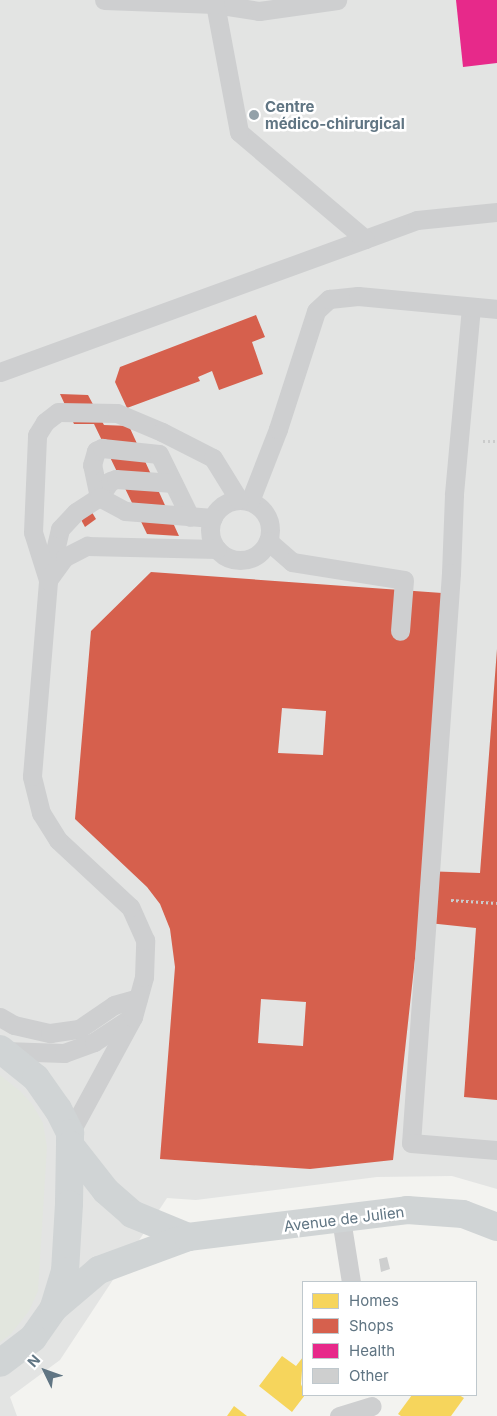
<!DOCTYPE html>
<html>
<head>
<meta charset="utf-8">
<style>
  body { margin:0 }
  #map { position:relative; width:497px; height:1416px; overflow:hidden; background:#f3f3f0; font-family:Inter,sans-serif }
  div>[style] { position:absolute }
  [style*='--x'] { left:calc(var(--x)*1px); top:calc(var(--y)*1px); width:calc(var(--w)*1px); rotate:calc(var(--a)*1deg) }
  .built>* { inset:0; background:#e3e4e3 }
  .green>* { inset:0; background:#e2e6de }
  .homes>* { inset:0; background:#f6d55c }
  .shops>* { inset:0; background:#d6604d }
  .health>* { inset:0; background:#e7298a }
  .building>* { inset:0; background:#cecfcf }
  .path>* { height:3px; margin-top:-1.5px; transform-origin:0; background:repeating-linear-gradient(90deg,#cbcccc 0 2.5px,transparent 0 5px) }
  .lane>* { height:19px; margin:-9.5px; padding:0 9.5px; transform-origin:9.5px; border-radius:9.5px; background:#cecfd0 }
  .lane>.ring { margin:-9.5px; padding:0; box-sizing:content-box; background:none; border:19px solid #cecfd0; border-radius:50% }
  .secondary>* { height:28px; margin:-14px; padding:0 14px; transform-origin:14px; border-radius:14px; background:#d0d4d5 }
  .dots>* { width:14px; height:14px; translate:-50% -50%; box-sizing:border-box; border:2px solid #fff; border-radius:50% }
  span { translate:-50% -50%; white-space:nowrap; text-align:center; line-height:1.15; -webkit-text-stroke:5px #fff; paint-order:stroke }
  .poi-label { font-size:15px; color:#607583; font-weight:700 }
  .left { translate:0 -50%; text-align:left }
  .street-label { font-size:15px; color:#607583 }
  .legend { position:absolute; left:302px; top:1281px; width:175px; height:115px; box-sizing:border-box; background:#fff; border:1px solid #bfc8cd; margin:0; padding:6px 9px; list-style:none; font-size:15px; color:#607583 }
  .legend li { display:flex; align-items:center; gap:10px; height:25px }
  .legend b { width:25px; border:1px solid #bfc8cd }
  .north { position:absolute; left:20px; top:1346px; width:50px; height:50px; -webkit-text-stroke:4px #fff; paint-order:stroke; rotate:312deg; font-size:14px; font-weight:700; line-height:20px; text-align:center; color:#607583 }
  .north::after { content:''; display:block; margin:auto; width:18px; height:22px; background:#607583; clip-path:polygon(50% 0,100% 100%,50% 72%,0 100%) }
</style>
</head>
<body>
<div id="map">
  <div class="built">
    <i style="clip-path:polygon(0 0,497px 0,497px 1189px,452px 1176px,377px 1177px,196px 1200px,167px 1198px,60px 1360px,10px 1397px,17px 1416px,0 1416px)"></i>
  </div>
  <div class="green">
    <i style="clip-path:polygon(0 1075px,20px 1091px,32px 1104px,43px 1123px,47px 1147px,38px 1291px,29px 1311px,10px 1335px,0 1342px)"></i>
  </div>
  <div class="homes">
    <i style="clip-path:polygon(282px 1356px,296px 1366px,303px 1357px,301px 1384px,305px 1395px,292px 1412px,259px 1386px)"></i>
    <i style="clip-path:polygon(412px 1395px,459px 1395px,464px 1398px,451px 1416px,401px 1416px,398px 1414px)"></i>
    <i style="clip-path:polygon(234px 1406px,247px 1416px,227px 1416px)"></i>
  </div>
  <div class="shops">
    <i style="clip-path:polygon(256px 315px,265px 337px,252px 342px,263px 374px,219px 390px,212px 371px,198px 377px,200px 381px,127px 408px,115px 382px,120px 367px)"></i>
    <i style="clip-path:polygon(60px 394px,88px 395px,104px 425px,129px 426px,179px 536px,147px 534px,94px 424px,74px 424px)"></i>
    <i style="clip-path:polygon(90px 509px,96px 519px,85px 527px,79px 516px)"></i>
    <i style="clip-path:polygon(evenodd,151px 572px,442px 593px,423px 871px,480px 873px,497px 649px,497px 1100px,464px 1097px,476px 928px,419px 922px,393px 1160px,310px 1169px,160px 1159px,175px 967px,170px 929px,160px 904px,147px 887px,75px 819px,91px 631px,151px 572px,282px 708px,326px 711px,323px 755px,278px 753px,282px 708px,151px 572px,261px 999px,306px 1002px,303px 1046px,258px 1043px,261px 999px)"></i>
  </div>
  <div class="health">
    <i style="clip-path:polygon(456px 0,497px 0,497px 63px,463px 67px)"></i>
  </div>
  <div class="building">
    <i style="clip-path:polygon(387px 1257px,390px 1269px,381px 1272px,379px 1259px)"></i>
  </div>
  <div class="path">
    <i style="--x:483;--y:441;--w:14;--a:0"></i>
    <i style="--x:451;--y:900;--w:46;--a:3.7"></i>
  </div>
  <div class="lane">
    <i style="--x:215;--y:4;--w:45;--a:9"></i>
    <i style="--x:259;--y:11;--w:79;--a:-8"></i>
    <i style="--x:365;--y:239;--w:55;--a:-20.1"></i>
    <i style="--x:417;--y:220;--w:80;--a:-5.7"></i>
    <i style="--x:471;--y:307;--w:189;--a:95.2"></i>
    <i style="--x:454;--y:495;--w:78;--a:92.2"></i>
    <i style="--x:451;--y:573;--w:571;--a:94.01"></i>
    <i style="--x:411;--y:1143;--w:86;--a:4.7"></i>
    <i style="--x:0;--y:372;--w:388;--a:-20"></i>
    <i style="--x:365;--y:239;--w:165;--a:-139.7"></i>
    <i style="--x:239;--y:132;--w:130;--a:-100.6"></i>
    <i style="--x:215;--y:4;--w:111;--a:-177.9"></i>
    <i style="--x:99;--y:497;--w:33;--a:-102"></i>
    <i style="--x:92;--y:465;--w:15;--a:-74"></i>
    <i style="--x:96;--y:451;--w:7;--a:-27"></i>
    <i style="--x:102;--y:448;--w:57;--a:6"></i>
    <i style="--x:159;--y:454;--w:70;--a:63.8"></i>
    <i style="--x:99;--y:497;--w:19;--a:-55"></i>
    <i style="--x:110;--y:481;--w:6;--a:-18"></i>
    <i style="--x:116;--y:479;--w:57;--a:4"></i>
    <i class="ring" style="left:210px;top:500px;width:41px;height:41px"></i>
    <i style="--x:250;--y:501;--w:77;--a:-68.7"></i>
    <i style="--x:278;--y:429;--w:124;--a:-72.1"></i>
    <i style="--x:316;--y:311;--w:18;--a:-43"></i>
    <i style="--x:329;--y:299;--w:29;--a:-6"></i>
    <i style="--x:358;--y:296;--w:140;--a:5.3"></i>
    <i style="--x:268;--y:541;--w:32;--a:41"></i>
    <i style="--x:292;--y:562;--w:113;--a:9.1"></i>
    <i style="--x:404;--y:580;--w:51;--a:94.5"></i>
    <i style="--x:50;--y:572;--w:44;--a:-76.9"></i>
    <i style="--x:60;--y:529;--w:23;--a:-47"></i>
    <i style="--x:76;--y:512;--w:27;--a:-33"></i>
    <i style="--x:99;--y:497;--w:30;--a:28"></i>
    <i style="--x:125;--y:511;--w:88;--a:4.5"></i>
    <i style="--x:48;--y:580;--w:50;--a:-107.4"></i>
    <i style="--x:33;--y:532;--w:97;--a:-87.6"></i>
    <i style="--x:37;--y:435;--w:15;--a:-58"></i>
    <i style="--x:45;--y:422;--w:16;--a:-38"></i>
    <i style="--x:58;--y:412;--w:59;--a:1"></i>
    <i style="--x:117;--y:413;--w:49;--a:22.9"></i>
    <i style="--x:162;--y:432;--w:57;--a:27"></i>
    <i style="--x:213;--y:458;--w:49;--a:58.2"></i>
    <i style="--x:0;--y:1017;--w:16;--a:30"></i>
    <i style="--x:14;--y:1025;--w:37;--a:13"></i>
    <i style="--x:50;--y:1033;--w:29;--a:-8"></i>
    <i style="--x:79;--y:1029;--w:42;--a:-34.4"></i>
    <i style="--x:114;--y:1005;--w:25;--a:-16"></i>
    <i style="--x:4;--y:1051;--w:60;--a:1.9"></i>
    <i style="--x:64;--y:1053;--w:32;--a:-20"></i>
    <i style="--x:94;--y:1042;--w:42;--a:-33.3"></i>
    <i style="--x:70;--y:1133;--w:132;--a:-61.5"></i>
    <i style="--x:133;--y:1017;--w:41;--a:-74.6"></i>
    <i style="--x:144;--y:977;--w:37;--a:-88"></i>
    <i style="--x:145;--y:940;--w:36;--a:-114"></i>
    <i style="--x:130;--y:907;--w:98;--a:-137.1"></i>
    <i style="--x:58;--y:840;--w:32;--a:-122"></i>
    <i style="--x:41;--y:813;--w:38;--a:-104"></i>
    <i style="--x:32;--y:776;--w:197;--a:-85.3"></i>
    <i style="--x:48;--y:580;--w:29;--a:-54"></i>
    <i style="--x:65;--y:557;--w:25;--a:-27"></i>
    <i style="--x:87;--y:546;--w:130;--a:1.3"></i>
    <i style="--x:341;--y:1219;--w:64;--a:81"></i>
    <i style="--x:339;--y:1416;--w:34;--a:-17"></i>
  </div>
  <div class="secondary">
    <i style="--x:0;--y:1049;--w:46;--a:38.9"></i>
    <i style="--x:36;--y:1078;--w:38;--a:55"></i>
    <i style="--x:58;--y:1109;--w:27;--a:63"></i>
    <i style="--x:70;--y:1133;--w:12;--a:90"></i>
    <i style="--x:70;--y:1145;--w:59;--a:91"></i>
    <i style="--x:69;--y:1204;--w:67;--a:93.4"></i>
    <i style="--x:65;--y:1271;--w:39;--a:107"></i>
    <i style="--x:54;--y:1308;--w:37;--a:125"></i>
    <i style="--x:33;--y:1338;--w:41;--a:142.9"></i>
    <i style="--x:70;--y:1145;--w:58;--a:52"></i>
    <i style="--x:106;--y:1191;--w:35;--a:41"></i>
    <i style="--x:132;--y:1214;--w:61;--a:22.3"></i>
    <i style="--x:54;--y:1308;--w:59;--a:-40.2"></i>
    <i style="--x:99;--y:1270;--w:95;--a:-20.3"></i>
    <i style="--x:188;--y:1237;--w:221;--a:-7"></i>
    <i style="--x:407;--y:1210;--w:56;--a:4.1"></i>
    <i style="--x:463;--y:1214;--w:36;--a:21"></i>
  </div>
  <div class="dots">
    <i style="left:254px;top:115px;background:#93a1a9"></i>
  </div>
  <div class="poi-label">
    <span class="left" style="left:265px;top:115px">Centre<br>médico-chirurgical</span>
  </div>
  <div class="street-label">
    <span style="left:344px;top:1219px;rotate:-7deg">Avenue de Julien</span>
  </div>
  <ul class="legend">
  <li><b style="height:14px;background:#f6d55c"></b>Homes</li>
  <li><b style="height:14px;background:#d6604d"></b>Shops</li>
  <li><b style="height:14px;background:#e7298a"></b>Health</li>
  <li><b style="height:14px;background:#cecfcf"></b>Other</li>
  </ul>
  <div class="north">N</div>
</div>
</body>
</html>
